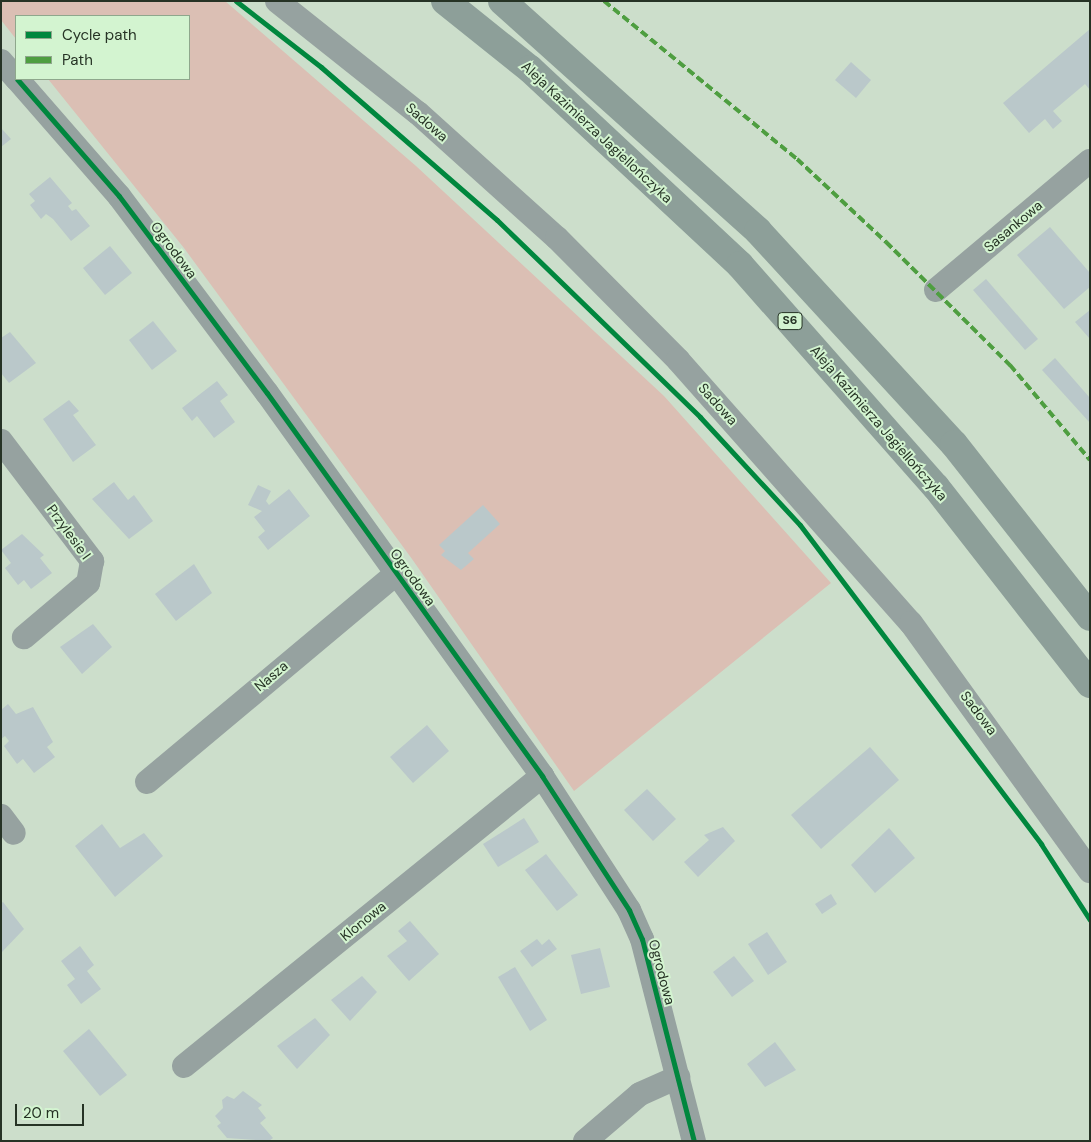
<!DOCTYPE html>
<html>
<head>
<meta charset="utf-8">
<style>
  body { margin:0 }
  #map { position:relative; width:1091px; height:1142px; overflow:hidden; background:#ccdecb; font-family:"DM Sans",sans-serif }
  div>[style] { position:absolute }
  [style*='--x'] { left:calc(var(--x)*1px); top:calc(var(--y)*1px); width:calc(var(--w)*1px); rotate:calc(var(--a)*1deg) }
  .green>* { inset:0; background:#dbbfb4 }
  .building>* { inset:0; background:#bac8ca }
  .minor>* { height:24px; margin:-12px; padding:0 12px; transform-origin:12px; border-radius:12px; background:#96a2a0 }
  .motorway>* { height:28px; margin:-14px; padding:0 14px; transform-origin:14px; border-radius:14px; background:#8d9f99 }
  .quiet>* { height:4px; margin-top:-2px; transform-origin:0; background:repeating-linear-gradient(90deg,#4e9e40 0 8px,transparent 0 12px) }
  .cycleway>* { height:5px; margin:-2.5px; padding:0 2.5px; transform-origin:2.5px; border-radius:2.5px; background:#00873e }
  span { translate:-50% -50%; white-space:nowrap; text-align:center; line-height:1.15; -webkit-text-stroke:4px #d3f4d0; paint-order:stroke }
  .shield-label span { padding:1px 4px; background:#d3f4d0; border:1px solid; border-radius:4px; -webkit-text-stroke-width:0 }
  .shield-label { font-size:12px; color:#263325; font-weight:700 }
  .street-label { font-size:14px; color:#263325 }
  .frame { position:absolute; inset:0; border:2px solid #263325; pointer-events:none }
  .legend { position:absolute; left:15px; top:15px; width:175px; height:65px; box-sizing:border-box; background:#d3f4d0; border:1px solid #8ea78c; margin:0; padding:6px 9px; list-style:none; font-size:15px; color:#263325 }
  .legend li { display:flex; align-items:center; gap:10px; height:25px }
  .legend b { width:25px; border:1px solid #8ea78c }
  .scale { position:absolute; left:15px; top:1104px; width:69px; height:22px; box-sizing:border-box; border:2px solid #263325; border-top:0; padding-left:6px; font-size:15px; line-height:18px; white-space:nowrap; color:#263325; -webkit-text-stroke:4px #d3f4d0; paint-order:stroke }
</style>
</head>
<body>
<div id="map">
  <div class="green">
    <i style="clip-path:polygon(1px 1px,225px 1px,416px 166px,664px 396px,831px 583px,574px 791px,412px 559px,184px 248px,48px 79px,189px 79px,189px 16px,16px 16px,16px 39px,1px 20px)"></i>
  </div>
  <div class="building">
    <i style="clip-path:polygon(1090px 29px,1090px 90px,1085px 84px,1053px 111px,1062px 121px,1053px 129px,1045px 119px,1029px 133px,1003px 103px)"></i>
    <i style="clip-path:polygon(851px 62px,871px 80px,856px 98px,835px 80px)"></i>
    <i style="clip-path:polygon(1px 128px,11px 139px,1px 147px)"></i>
    <i style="clip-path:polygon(50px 177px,72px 203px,68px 206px,72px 211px,76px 209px,90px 226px,71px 241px,53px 219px,46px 214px,41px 219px,30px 205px,35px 201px,29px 194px)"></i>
    <i style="clip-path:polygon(1050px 227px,1090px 273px,1090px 287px,1064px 309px,1017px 255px)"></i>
    <i style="clip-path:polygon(110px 246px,132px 273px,105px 295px,83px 268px)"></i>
    <i style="clip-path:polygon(986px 279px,1038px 339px,1025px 350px,973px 290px)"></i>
    <i style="clip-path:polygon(1090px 310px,1090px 339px,1075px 322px)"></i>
    <i style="clip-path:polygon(153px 321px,177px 351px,152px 370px,129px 340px)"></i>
    <i style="clip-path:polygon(10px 332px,36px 363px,9px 383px,1px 373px,1px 338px)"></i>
    <i style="clip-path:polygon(1055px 358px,1090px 398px,1090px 423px,1042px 370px)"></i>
    <i style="clip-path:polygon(217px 381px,228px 395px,220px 401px,235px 422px,214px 438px,197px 416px,192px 421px,182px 408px)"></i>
    <i style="clip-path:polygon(69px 400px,79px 411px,73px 415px,96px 445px,73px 462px,43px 419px)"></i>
    <i style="clip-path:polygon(114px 482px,128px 500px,134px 495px,153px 521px,129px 539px,92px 499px)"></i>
    <i style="clip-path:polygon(258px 485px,271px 491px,266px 501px,269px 505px,289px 489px,310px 516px,268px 550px,258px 537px,265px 531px,254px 517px,262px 511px,248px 505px)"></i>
    <i style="clip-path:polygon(483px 505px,500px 524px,468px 553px,474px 559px,461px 570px,441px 555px,445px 551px,439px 545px)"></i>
    <i style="clip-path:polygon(22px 534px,44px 555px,40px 558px,52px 573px,31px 589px,24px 580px,18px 585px,5px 568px,11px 563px,1px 550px)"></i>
    <i style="clip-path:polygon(194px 564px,212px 593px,176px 621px,155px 594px)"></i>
    <i style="clip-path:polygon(93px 624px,112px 647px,82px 674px,60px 647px)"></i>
    <i style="clip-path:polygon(8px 704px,16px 714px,33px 707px,53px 742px,47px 747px,55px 757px,34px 773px,23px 759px,17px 764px,4px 746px,9px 741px,5px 736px,1px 739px,1px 710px)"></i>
    <i style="clip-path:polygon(427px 725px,449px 751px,413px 783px,390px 757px)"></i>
    <i style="clip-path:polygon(870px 747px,899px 780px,821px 849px,791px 815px)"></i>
    <i style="clip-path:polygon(647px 789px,676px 819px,653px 841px,624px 810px)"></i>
    <i style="clip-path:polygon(524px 818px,539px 842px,498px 867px,483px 844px)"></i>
    <i style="clip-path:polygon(102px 824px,120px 848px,144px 833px,163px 856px,115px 897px,75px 846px)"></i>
    <i style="clip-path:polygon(723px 827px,735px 841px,698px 877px,684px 862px,709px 840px,704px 835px)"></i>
    <i style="clip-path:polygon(889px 828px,915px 858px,875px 893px,851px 865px)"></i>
    <i style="clip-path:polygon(546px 854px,578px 895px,557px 911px,525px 870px)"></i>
    <i style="clip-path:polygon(831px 894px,837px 904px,822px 914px,815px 904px)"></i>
    <i style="clip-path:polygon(3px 902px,24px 929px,1px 953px,1px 903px)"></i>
    <i style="clip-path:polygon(410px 921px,439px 954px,409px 981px,387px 956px,407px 941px,398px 931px)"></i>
    <i style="clip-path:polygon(767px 932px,787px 962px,768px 975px,748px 944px)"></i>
    <i style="clip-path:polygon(537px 939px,542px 945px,549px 939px,557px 949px,532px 967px,520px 951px)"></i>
    <i style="clip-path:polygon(80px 946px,94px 965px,87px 971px,101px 989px,81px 1004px,67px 985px,75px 979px,61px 961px)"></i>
    <i style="clip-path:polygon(600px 948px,610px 987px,581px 994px,571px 955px)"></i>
    <i style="clip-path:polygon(734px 956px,754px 981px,732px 997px,713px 972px)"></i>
    <i style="clip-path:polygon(515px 967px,547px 1020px,530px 1031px,498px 977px)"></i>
    <i style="clip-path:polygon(362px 976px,377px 992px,350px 1021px,331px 1000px)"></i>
    <i style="clip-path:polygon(315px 1018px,330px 1035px,297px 1069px,277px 1046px)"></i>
    <i style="clip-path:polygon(89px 1029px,127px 1075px,100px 1096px,63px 1051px)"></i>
    <i style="clip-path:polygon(775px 1042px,796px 1070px,765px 1087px,747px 1064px)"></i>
    <i style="clip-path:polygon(243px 1091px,262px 1105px,258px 1108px,266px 1118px,260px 1123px,273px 1138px,269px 1141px,227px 1138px,217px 1126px,221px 1123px,215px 1116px,223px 1108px,222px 1100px,227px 1096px,234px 1099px)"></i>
  </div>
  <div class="minor">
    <i style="--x:277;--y:1;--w:180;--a:38.5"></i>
    <i style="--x:418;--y:113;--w:187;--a:42"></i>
    <i style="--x:557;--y:238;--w:172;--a:45.2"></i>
    <i style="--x:678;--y:360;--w:351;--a:48.5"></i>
    <i style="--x:911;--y:623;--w:306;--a:54.2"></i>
    <i style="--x:1;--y:61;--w:23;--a:49"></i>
    <i style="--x:17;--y:79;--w:155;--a:48.9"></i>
    <i style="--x:119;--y:196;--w:246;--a:53.1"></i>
    <i style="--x:267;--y:393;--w:472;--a:54.3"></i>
    <i style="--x:542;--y:776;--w:160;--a:57"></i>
    <i style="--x:629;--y:910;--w:32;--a:66"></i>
    <i style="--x:642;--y:939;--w:209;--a:75.6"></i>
    <i style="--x:936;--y:290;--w:201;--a:-40"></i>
    <i style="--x:1;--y:441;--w:151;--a:52.8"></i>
    <i style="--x:92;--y:561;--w:22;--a:100"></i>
    <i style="--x:88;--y:583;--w:84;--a:139.8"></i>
    <i style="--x:147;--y:782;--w:326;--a:-39.9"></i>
    <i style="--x:1;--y:816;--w:21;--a:53"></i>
    <i style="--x:184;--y:1066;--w:461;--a:-39"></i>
    <i style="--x:585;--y:1141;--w:72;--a:-40.5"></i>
    <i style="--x:640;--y:1094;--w:42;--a:-24.1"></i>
  </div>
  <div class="motorway">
    <i style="--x:445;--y:1;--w:109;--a:38.7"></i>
    <i style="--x:530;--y:69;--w:287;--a:43"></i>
    <i style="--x:740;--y:265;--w:296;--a:48.6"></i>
    <i style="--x:936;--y:487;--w:250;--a:52"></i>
    <i style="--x:502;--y:1;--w:344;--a:41.9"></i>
    <i style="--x:758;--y:231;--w:289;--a:47.4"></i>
    <i style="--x:954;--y:444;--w:220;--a:51.8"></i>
  </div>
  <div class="quiet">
    <i style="--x:604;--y:1;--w:249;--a:39.3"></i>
    <i style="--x:797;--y:159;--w:122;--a:43"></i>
    <i style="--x:886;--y:242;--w:175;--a:44.8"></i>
    <i style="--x:1010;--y:365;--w:124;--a:49.9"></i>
  </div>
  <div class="cycleway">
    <i style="--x:236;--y:1;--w:108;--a:37.8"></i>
    <i style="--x:321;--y:67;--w:233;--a:41"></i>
    <i style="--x:497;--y:220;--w:283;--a:44.1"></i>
    <i style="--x:700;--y:417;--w:147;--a:47.2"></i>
    <i style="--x:800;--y:525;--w:400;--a:52.9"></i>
    <i style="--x:1041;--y:844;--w:90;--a:57.2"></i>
    <i style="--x:17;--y:79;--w:155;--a:48.9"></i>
    <i style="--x:119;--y:196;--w:246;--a:53.1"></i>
    <i style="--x:267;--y:393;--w:472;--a:54.3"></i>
    <i style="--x:542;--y:776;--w:160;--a:57"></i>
    <i style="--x:629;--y:910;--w:32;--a:66"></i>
    <i style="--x:642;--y:939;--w:209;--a:75.6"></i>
  </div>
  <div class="shield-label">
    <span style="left:790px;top:321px">S6</span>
  </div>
  <div class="street-label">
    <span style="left:427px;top:122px;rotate:41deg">Sadowa</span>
    <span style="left:597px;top:132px;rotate:43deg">Aleja Kazimierza Jagiellończyka</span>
    <span style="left:1013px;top:226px;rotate:-40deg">Sasankowa</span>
    <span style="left:174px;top:250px;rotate:53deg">Ogrodowa</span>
    <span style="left:718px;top:404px;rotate:48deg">Sadowa</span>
    <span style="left:879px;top:423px;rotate:49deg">Aleja Kazimierza Jagiellończyka</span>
    <span style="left:69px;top:532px;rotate:54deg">Przylesie I</span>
    <span style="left:413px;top:577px;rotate:54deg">Ogrodowa</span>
    <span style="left:271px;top:676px;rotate:-40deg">Nasza</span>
    <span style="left:979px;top:713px;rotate:53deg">Sadowa</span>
    <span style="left:363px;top:921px;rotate:-39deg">Klonowa</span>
    <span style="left:662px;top:972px;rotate:75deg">Ogrodowa</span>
  </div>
  <div class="frame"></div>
  <ul class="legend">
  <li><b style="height:6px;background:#00873e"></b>Cycle path</li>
  <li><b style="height:6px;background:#4e9e40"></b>Path</li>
  </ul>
  <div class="scale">20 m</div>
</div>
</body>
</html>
